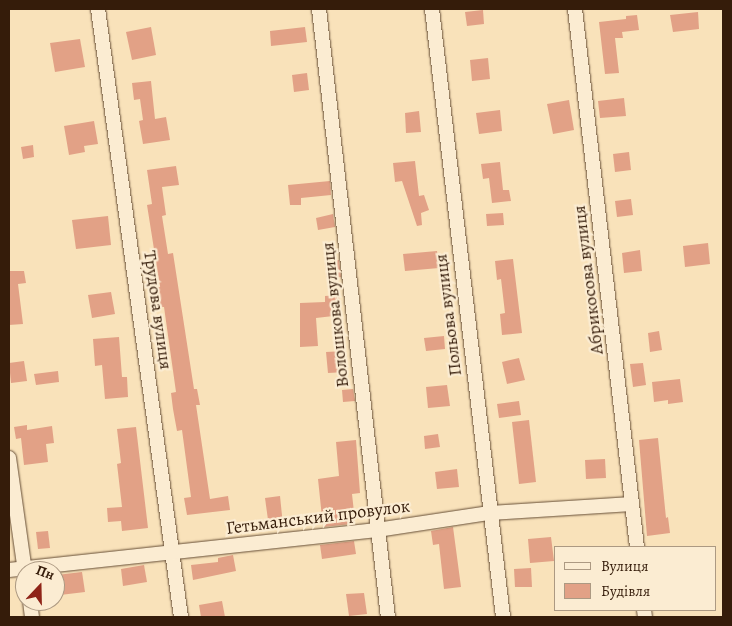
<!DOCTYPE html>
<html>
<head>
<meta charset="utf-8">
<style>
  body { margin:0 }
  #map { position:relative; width:732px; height:626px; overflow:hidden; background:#f9e2ba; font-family:Alegreya,serif }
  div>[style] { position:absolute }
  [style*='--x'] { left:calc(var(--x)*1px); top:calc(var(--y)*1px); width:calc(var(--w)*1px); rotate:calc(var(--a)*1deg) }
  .building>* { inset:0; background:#e2a186 }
  .roads { filter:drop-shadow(0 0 1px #664e36) drop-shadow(0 0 1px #664e36) }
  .minor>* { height:14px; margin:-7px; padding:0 7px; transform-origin:7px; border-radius:7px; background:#fbecd2 }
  span { translate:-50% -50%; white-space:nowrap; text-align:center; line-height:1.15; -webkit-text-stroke:4.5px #fbecd2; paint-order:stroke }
  .street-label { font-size:18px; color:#351c0a }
  .frame { position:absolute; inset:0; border:10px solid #351c0a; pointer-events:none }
  .legend { position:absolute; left:554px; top:546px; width:162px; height:65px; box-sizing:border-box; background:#fbecd2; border:1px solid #ac9982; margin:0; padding:6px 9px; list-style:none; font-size:15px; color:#351c0a }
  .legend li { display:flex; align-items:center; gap:10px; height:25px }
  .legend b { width:25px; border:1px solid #ac9982 }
  .north { position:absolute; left:15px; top:561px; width:50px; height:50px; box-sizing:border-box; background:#fbecd2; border:1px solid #ac9982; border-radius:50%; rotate:21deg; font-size:14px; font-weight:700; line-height:20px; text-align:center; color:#351c0a }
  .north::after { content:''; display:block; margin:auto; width:18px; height:22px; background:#8f2418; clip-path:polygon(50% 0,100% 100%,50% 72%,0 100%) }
</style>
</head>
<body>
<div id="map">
  <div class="building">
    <i style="clip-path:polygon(483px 10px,484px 24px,467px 26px,465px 12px)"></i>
    <i style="clip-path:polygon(698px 12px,699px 29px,673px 32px,670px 15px)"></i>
    <i style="clip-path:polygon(637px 15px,639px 30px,622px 32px,623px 38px,615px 38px,619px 73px,605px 74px,599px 22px,626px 19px,626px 16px)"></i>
    <i style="clip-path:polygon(151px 27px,156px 55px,132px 60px,126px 32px)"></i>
    <i style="clip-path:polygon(305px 27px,307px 42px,271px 46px,270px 31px)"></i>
    <i style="clip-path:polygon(80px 39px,85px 67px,55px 72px,50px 43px)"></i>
    <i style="clip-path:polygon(488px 58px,490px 79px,472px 81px,470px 60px)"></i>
    <i style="clip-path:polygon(307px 73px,309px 90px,294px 92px,292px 75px)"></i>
    <i style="clip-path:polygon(151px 81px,155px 119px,166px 117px,170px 140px,143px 144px,139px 121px,143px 120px,140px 99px,134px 100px,132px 83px)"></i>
    <i style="clip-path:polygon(624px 98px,626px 116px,600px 118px,598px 101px)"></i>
    <i style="clip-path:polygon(569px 100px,574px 130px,553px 134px,547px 104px)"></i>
    <i style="clip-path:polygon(500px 110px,502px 131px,479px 134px,476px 113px)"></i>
    <i style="clip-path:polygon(419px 111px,421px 132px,406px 133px,405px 113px)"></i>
    <i style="clip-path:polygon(94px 121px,98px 144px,84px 146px,85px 152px,69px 155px,64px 126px)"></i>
    <i style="clip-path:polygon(33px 145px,34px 157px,23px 159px,21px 147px)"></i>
    <i style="clip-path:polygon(629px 152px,631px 170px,615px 172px,613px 154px)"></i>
    <i style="clip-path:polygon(415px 161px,419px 196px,424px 195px,429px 210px,421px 213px,422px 225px,417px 226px,402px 181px,395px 182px,393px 163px)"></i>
    <i style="clip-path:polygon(500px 162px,503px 190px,509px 190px,511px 201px,492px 203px,489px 178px,483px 179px,481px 164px)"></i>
    <i style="clip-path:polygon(176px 166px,179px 185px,162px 187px,166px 215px,162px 216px,168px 254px,173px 253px,194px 389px,197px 389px,200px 405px,196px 405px,210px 499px,228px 496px,230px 510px,187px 515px,184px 498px,191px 497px,182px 430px,177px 431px,173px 409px,171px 393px,176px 392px,164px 307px,160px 307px,157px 287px,160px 287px,147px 205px,152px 204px,147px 170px)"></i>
    <i style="clip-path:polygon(330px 181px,331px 195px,301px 198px,301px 205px,290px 205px,288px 185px)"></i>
    <i style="clip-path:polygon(631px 199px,633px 215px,617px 217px,615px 201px)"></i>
    <i style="clip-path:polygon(503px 213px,504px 225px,487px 226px,486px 214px)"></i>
    <i style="clip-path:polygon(333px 214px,335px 227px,318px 230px,316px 218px)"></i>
    <i style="clip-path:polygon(108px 216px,111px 245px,76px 249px,72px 220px)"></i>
    <i style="clip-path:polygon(708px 243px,710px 264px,685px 267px,683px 246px)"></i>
    <i style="clip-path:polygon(640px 250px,642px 271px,624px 273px,622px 253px)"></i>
    <i style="clip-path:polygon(437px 251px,439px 268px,405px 271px,403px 254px)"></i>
    <i style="clip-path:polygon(513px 259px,522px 333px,502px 335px,500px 314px,505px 313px,501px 279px,497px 280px,495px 261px)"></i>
    <i style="clip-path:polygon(339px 260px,341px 277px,327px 278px,325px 261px)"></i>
    <i style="clip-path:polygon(9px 271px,24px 271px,26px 283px,18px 284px,23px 324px,9px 325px)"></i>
    <i style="clip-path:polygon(111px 292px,115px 314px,92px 318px,88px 295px)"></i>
    <i style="clip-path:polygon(339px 295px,342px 315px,316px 318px,318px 346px,300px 347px,300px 303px,325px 302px,325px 296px)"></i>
    <i style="clip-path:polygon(659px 331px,662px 350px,650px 352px,648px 333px)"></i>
    <i style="clip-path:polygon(444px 336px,445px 349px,426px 351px,424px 338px)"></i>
    <i style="clip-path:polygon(119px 337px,122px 377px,127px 377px,128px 397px,105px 399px,102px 365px,95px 366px,93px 339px)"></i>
    <i style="clip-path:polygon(344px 351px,346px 372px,328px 373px,326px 352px)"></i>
    <i style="clip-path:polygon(519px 358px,525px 380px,507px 384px,502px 362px)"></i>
    <i style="clip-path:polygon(24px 361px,27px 381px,11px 383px,9px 363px)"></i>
    <i style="clip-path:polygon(643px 363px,646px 385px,633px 387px,630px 364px)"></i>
    <i style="clip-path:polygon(58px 371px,59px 382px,36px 385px,34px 374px)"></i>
    <i style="clip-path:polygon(680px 379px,683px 402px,668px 404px,668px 400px,654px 402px,652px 382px)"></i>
    <i style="clip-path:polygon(447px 385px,450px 406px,428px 408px,426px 387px)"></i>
    <i style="clip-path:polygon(353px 389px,355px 401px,343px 402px,342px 390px)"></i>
    <i style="clip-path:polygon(519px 401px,521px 415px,499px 418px,497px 404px)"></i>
    <i style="clip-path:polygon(529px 420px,536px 482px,519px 484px,512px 422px)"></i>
    <i style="clip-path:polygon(27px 425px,27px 430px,52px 426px,54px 443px,46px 444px,48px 462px,24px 465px,21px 438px,16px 439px,14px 427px)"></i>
    <i style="clip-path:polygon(136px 427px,148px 528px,122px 531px,121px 521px,108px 522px,107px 508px,122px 507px,117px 464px,121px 463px,117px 429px)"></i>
    <i style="clip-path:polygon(438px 434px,440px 447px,425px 449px,424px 436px)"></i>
    <i style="clip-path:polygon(658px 438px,666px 518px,668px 517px,670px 533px,647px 536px,639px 440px)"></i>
    <i style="clip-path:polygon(356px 440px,360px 493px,352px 494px,355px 521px,351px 522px,351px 524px,323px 527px,318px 479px,339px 476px,336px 442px)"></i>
    <i style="clip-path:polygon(605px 459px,606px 478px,586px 479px,585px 460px)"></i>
    <i style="clip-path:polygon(457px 469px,459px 487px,437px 489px,435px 472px)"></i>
    <i style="clip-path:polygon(280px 496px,283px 525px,269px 527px,265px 498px)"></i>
    <i style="clip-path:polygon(453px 527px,461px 587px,444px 589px,439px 544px,433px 545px,431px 531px)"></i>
    <i style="clip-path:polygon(48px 531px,50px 548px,38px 549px,36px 532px)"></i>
    <i style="clip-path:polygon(551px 537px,554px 561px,530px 563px,528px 539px)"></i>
    <i style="clip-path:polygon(354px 541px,356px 554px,322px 559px,320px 545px)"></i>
    <i style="clip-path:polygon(233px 555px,236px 571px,193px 580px,191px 565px,218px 562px,218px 558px)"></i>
    <i style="clip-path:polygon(144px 565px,147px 582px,123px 586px,121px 569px)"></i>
    <i style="clip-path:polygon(531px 568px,532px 587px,515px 587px,514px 569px)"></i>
    <i style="clip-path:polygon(82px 572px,85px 592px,60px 595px,57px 575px)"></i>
    <i style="clip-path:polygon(364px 593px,367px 614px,349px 616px,346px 594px)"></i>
    <i style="clip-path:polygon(222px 601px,225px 617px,201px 617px,199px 605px)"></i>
  </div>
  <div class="roads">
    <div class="minor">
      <i style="--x:98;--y:9;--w:614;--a:82.23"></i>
      <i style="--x:319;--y:9;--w:612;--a:83.53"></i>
      <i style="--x:432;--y:9;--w:612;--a:83.34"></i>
      <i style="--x:575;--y:9;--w:542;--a:83.43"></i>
      <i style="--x:9;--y:458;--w:115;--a:82"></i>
      <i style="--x:9;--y:570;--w:370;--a:-6.2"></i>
      <i style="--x:377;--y:530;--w:114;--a:-8.6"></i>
      <i style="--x:490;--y:513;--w:142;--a:-3.6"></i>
      <i style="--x:30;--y:601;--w:16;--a:83"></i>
      <i style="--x:644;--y:610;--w:7;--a:82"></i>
    </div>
  </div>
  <div class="street-label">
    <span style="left:588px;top:280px;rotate:-97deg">Абрикосова вулиця</span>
    <span style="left:158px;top:310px;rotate:82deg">Трудова вулиця</span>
    <span style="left:335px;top:315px;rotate:-96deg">Волошкова вулиця</span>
    <span style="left:448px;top:315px;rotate:-97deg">Польова вулиця</span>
    <span style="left:318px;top:517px;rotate:-7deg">Гетьманський провулок</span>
  </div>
  <div class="frame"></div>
  <ul class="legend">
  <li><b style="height:6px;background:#fbecd2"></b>Вулиця</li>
  <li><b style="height:14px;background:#e2a186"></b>Будівля</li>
  </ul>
  <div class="north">Пн</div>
</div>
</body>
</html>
